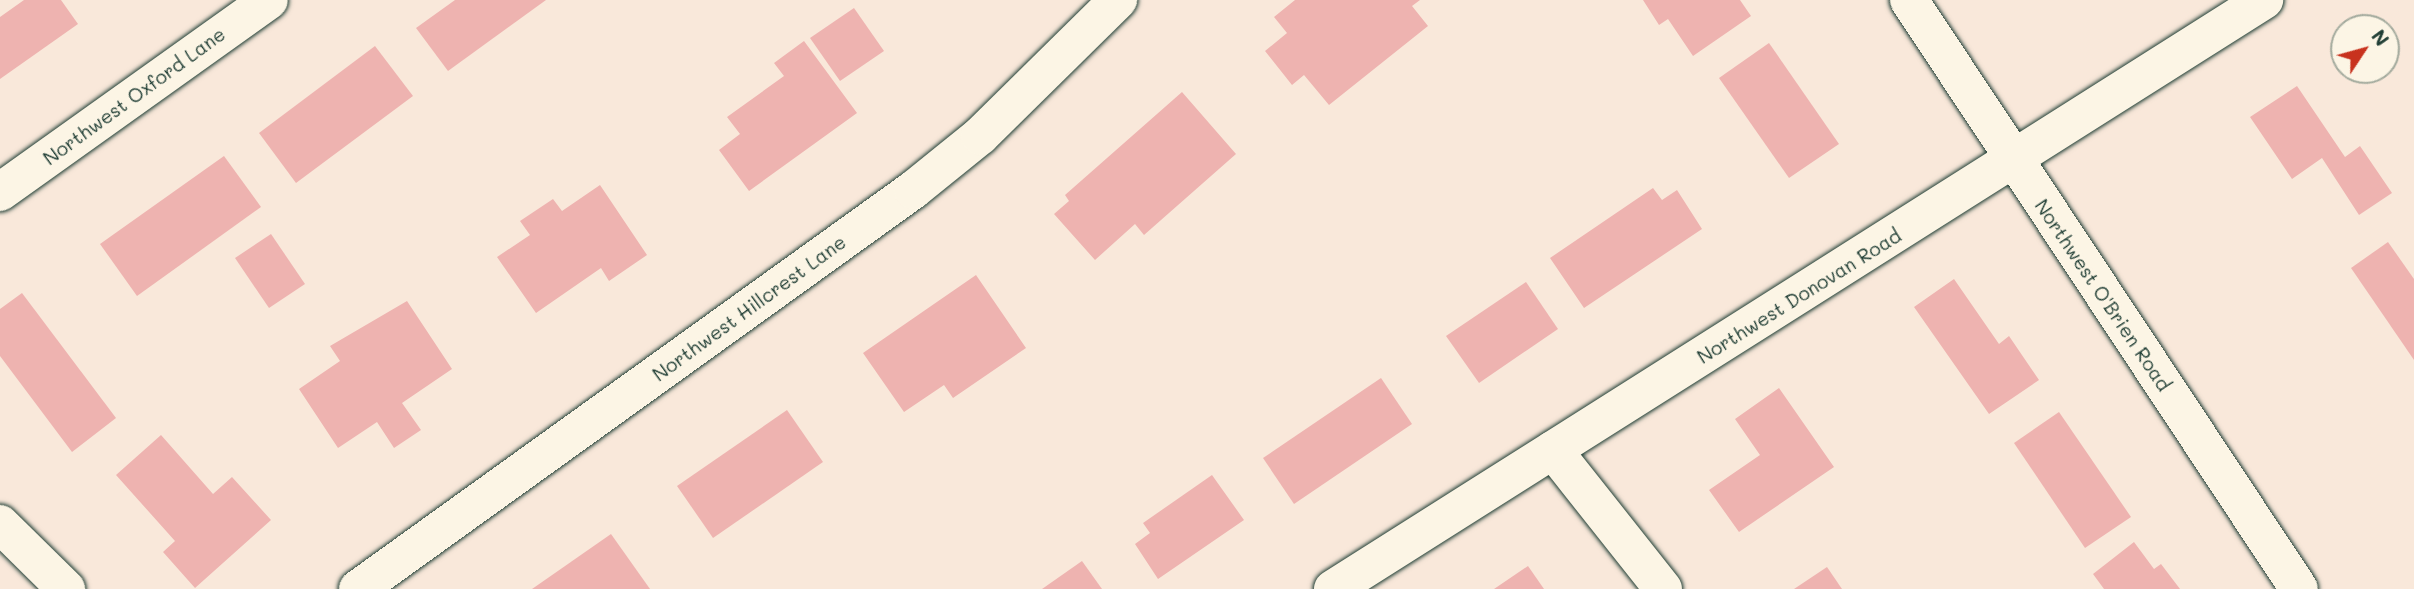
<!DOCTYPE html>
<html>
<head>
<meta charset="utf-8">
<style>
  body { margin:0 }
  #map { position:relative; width:2414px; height:589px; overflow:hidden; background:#f9e8da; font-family:Mali,sans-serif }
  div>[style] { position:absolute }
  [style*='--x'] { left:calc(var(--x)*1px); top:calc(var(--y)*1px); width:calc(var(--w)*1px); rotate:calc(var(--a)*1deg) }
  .building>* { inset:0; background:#eeb3b0 }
  .roads { filter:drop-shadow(0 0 2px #1f3d34) drop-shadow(0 0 2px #1f3d34) }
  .minor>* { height:38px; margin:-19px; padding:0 19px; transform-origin:19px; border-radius:19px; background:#fcf5e5 }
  span { translate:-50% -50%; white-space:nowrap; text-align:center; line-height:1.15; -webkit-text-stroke:5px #fcf5e5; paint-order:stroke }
  .street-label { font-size:19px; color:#1f3d34 }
  .north { position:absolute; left:2330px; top:14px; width:70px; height:70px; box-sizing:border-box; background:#fcf5e5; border:2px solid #a4ab9e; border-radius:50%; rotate:54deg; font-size:19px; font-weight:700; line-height:28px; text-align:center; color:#1f3d34 }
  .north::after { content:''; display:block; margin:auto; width:24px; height:32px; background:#c8321e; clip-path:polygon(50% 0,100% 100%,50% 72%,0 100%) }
</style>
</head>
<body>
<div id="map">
  <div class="building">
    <i style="clip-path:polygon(24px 0,61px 0,78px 24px,0 79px,0 17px)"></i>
    <i style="clip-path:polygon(455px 0,546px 0,448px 71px,416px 28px)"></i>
    <i style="clip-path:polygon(1295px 0,1420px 0,1412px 6px,1428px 26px,1329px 105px,1304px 75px,1292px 85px,1265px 51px,1287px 33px,1274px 17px)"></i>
    <i style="clip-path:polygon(1643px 0,1740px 0,1751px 16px,1693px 56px,1668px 19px,1659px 25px)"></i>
    <i style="clip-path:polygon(854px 8px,884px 51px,840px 81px,810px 38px)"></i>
    <i style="clip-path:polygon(804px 41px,857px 113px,749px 191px,719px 150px,740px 134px,727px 117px,784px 76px,774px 63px)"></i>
    <i style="clip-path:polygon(1769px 43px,1839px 144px,1789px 178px,1719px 78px)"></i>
    <i style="clip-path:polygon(375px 46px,413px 96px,296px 183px,259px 133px)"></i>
    <i style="clip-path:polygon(2297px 86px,2345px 157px,2360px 146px,2392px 193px,2359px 215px,2322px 158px,2292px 179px,2250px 117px)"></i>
    <i style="clip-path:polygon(1182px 92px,1236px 154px,1144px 235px,1135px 224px,1095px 260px,1054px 214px,1069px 201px,1065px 195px)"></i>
    <i style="clip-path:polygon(224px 156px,261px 207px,137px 296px,100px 244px)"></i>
    <i style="clip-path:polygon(600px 185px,647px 255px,609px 281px,601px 268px,536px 313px,497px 257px,530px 235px,520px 221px,553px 199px,562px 211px)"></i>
    <i style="clip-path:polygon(1653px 188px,1662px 200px,1677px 190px,1702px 229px,1584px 308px,1550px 258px)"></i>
    <i style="clip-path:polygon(271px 234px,305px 284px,269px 308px,235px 258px)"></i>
    <i style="clip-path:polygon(2388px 242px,2414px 279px,2414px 360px,2351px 268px)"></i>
    <i style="clip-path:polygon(976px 275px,1026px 348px,953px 398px,944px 385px,904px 412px,863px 353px)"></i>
    <i style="clip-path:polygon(1954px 279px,1999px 344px,2009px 336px,2039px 380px,1989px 414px,1914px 307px)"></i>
    <i style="clip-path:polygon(1526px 282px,1558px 329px,1479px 383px,1446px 336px)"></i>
    <i style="clip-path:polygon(22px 293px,116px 418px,72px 452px,0 356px,0 309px)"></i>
    <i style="clip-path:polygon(407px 301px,452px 369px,402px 403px,421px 430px,394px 448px,377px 422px,338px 448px,299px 389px,340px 361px,330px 346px)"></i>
    <i style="clip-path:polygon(1381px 378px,1412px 424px,1294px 504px,1263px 458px)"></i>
    <i style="clip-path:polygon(1779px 388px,1834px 467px,1739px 532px,1709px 490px,1760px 455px,1735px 419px)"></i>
    <i style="clip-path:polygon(787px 410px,823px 462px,713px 538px,677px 486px)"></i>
    <i style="clip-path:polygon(2059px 412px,2131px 517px,2085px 548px,2014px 443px)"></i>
    <i style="clip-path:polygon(161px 435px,213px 494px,232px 477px,271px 520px,195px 588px,163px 552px,175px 541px,116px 475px)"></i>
    <i style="clip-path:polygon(1212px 475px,1244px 520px,1158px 579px,1135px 544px,1150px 533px,1143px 523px)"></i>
    <i style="clip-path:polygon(611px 534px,650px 589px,532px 589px)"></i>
    <i style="clip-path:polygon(2134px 542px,2154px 569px,2161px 564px,2180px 589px,2104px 589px,2093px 574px)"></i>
    <i style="clip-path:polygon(1082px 561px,1102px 589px,1042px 589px)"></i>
    <i style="clip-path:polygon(1528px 566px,1544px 589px,1494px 589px)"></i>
    <i style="clip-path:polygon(1827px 567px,1842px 589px,1794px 589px)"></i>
  </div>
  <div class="roads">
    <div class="minor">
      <i style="--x:1909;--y:0;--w:706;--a:56.49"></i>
      <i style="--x:0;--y:192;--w:330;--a:-35.5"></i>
      <i style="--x:1553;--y:450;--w:177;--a:51.6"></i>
      <i style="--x:0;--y:524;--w:93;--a:44.6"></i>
      <i style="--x:358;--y:589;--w:684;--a:-35.71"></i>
      <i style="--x:913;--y:190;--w:86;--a:-38.9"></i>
      <i style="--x:980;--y:136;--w:194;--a:-44.6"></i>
      <i style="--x:1333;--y:589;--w:1102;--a:-32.32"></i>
    </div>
  </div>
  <div class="street-label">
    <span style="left:134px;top:96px;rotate:-36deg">Northwest Oxford Lane</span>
    <span style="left:2103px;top:295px;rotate:56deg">Northwest O'Brien Road</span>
    <span style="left:1799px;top:296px;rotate:-32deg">Northwest Donovan Road</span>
    <span style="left:749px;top:308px;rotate:-36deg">Northwest Hillcrest Lane</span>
  </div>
  <div class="north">N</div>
</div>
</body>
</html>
